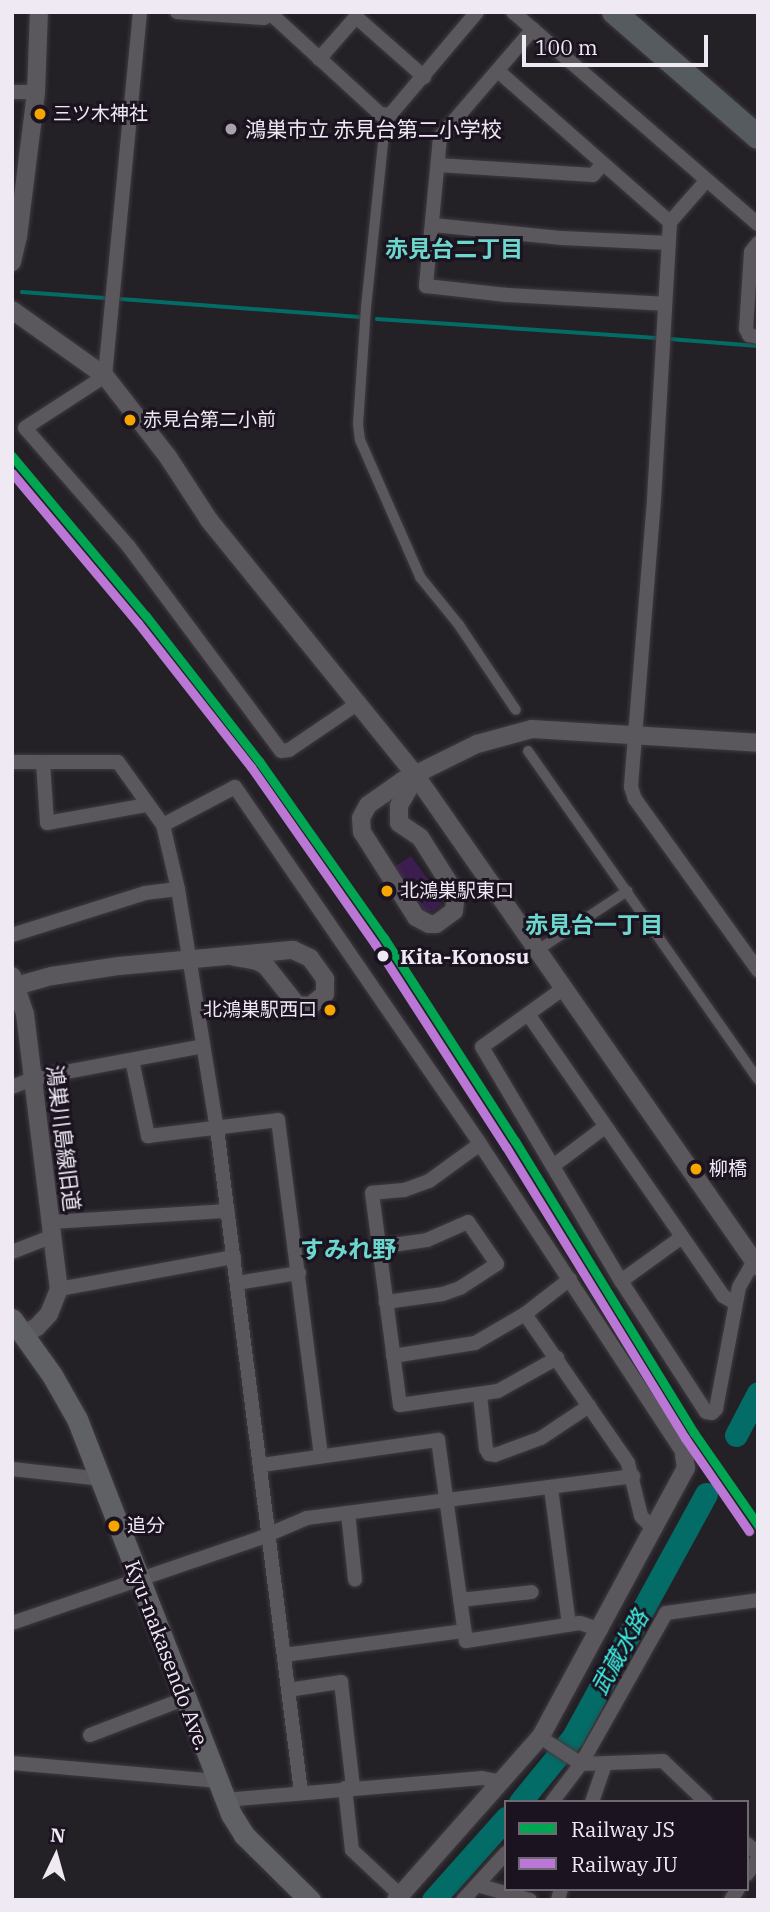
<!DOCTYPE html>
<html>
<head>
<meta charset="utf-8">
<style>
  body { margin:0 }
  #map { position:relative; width:770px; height:1912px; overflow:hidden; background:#232026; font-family:"IBM Plex Serif","Noto Sans JP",serif }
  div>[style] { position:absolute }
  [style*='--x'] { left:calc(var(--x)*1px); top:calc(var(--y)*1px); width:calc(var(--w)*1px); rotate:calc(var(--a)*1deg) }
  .green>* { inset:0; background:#3c1d50 }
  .stream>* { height:3.5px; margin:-1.75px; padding:0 1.75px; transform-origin:1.75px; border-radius:1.75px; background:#036c67 }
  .river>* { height:23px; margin:-11.5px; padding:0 11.5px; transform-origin:11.5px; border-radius:11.5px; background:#036c67 }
  .roads { filter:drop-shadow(0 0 2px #3e3a40) drop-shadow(0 0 2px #3e3a40) }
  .pedestrian>* { height:10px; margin:-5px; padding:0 5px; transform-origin:5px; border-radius:5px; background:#5a575d }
  .minor>* { height:14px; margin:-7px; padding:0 7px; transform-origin:7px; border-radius:7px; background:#5a575d }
  .tertiary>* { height:18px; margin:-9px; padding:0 9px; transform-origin:9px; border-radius:9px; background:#5a575d }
  .secondary>* { height:21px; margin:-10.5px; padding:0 10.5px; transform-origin:10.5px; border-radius:10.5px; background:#606165 }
  .trunk>* { height:24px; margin:-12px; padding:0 12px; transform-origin:12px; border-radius:12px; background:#565b5f }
  .rail-1>* { height:9px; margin:-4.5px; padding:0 4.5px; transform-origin:4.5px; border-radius:4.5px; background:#00a651 }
  .rail-2>* { height:9px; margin:-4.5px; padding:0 4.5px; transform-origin:4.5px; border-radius:4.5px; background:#ba77d6 }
  .dots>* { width:19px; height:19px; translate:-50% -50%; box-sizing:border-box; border:4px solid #1b1320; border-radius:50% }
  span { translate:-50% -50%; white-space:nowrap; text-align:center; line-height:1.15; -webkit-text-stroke:6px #1b1320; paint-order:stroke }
  .bus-label { font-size:19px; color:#eee9f3 }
  .left { translate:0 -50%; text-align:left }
  .right { translate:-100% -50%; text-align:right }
  .poi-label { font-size:21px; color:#eee9f3 }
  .stop-label { font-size:21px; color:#eee9f3; font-weight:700 }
  .street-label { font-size:21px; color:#eee9f3 }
  .neighbourhood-label { font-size:23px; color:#6cd7cd; font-weight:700 }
  .water-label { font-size:23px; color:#3cf2e4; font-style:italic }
  .quarter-label { font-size:24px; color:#6cd7cd; font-weight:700 }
  .frame { position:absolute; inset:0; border:14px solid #eee9f3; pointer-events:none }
  .legend { position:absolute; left:504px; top:1800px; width:245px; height:91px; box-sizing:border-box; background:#1b1320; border:2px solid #6f6974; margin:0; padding:9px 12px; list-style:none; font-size:21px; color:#eee9f3 }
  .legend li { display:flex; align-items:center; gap:14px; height:35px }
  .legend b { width:35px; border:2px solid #6f6974 }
  .north { position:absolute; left:21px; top:1821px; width:70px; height:70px; -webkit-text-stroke:5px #1b1320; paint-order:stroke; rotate:5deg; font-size:19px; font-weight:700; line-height:28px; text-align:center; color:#eee9f3 }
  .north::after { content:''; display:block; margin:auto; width:24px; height:32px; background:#eee9f3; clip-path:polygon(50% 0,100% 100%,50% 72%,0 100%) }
  .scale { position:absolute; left:522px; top:35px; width:186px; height:32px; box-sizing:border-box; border:4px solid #eee9f3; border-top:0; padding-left:9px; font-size:21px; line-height:24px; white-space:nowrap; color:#eee9f3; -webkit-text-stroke:5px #1b1320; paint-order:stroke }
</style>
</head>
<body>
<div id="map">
  <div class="green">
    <i style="clip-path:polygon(411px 856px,440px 896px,441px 905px,433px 911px,424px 910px,394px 867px)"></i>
  </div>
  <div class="stream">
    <i style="--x:22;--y:292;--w:83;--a:4.1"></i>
    <i style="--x:121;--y:299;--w:239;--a:4.3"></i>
    <i style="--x:377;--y:319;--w:280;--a:3.9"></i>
    <i style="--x:670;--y:339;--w:88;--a:4.5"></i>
  </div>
  <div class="river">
    <i style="--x:736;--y:1435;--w:47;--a:-62.4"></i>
    <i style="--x:520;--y:1802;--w:84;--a:-50.8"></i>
    <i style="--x:573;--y:1737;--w:277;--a:-61.3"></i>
    <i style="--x:433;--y:1900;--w:110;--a:-48.3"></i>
  </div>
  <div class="roads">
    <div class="pedestrian">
      <i style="--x:386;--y:114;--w:194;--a:95.9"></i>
      <i style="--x:366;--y:307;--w:117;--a:93.9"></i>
      <i style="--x:358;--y:424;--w:16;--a:83"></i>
      <i style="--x:360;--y:440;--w:150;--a:66.3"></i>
      <i style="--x:420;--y:577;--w:62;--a:50.9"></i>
      <i style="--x:459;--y:625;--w:102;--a:56.2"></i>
      <i style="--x:528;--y:751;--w:401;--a:55"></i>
      <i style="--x:544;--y:946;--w:100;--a:-33.5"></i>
    </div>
    <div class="minor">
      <i style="--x:140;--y:12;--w:366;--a:95.5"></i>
      <i style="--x:105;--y:376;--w:95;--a:147"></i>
      <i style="--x:25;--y:428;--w:158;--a:48.8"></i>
      <i style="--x:129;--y:547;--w:254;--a:53.3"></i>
      <i style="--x:281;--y:751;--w:8;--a:-7"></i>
      <i style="--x:289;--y:750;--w:82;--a:-34.1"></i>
      <i style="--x:177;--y:12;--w:87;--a:3.9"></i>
      <i style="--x:264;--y:18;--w:11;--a:-34"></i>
      <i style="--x:513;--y:12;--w:324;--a:40.9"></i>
      <i style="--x:271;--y:14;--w:148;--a:42.5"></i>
      <i style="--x:380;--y:114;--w:10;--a:6"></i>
      <i style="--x:390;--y:115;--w:135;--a:-49.8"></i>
      <i style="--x:533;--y:29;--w:143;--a:130.7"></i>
      <i style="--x:440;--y:137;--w:150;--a:95.4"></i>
      <i style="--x:426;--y:286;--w:81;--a:6.4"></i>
      <i style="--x:506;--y:295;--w:159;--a:3.2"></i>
      <i style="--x:319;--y:59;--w:56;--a:-48.6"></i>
      <i style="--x:356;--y:17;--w:91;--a:41.4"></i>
      <i style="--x:498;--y:71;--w:229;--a:41.3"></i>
      <i style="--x:12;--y:92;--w:24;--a:0"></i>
      <i style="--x:438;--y:165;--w:155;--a:3.7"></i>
      <i style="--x:593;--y:175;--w:15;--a:-48"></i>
      <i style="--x:706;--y:181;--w:55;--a:131.3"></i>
      <i style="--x:670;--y:222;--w:278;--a:93.3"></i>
      <i style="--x:654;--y:500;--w:288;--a:94.6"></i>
      <i style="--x:631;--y:787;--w:13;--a:72"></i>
      <i style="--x:635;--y:799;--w:211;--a:54.3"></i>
      <i style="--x:433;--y:225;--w:130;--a:5.8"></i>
      <i style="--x:562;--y:238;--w:107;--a:2.7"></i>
      <i style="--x:758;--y:243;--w:11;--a:128"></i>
      <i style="--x:751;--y:252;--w:77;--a:93.7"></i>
      <i style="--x:746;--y:329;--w:7;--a:63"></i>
      <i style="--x:749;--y:335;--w:9;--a:13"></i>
      <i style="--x:12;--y:762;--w:106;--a:0"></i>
      <i style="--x:118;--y:762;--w:77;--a:54.5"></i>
      <i style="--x:163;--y:825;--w:66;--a:76.8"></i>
      <i style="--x:178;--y:889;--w:243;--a:80.8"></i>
      <i style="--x:217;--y:1129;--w:668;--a:82.78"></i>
      <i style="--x:43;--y:762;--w:61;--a:86.2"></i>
      <i style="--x:47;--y:823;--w:102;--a:-10.2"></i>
      <i style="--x:163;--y:825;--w:81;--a:-27.8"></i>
      <i style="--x:235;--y:787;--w:433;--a:55.5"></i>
      <i style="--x:480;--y:1144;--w:372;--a:56.7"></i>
      <i style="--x:12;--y:935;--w:139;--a:-17.5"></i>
      <i style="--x:145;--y:893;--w:33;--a:-7"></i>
      <i style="--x:564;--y:988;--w:101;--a:144.3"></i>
      <i style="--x:482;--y:1047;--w:272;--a:59.3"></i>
      <i style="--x:621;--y:1281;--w:156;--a:57"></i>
      <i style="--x:706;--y:1412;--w:6;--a:9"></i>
      <i style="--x:712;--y:1413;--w:6;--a:-45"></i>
      <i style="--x:716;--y:1409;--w:124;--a:-79.3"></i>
      <i style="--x:739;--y:1287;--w:30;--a:-60"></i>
      <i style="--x:528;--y:1014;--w:343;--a:55.3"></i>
      <i style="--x:723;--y:1296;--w:14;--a:30"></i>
      <i style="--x:132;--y:1060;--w:78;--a:78.1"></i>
      <i style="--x:148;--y:1136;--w:131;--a:-7"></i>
      <i style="--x:278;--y:1120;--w:339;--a:82.7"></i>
      <i style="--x:12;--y:1087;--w:24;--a:-22"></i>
      <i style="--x:34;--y:1078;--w:172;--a:-10.7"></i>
      <i style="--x:480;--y:1144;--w:63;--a:144"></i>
      <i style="--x:429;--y:1181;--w:27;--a:160"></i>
      <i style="--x:404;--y:1190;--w:32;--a:175"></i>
      <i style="--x:372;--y:1193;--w:214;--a:82.5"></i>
      <i style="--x:400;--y:1405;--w:99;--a:-8.1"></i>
      <i style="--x:498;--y:1391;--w:68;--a:-29.2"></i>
      <i style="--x:553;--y:1166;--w:65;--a:-36.9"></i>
      <i style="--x:51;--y:1222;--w:177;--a:-3.6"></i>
      <i style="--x:378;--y:1247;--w:49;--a:-8.1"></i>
      <i style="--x:427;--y:1240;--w:45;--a:-23.7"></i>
      <i style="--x:468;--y:1222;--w:51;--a:55.4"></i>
      <i style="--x:497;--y:1264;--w:44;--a:147"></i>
      <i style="--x:460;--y:1288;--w:18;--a:161"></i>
      <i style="--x:443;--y:1294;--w:58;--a:172"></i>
      <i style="--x:12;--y:1252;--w:44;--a:-21.3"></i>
      <i style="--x:621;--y:1281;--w:75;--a:-35.8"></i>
      <i style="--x:237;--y:1283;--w:63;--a:-9.2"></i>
      <i style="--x:59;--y:1289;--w:178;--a:-10.4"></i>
      <i style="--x:525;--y:1314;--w:181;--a:55.3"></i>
      <i style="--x:628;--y:1463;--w:55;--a:76.2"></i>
      <i style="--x:641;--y:1516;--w:19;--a:47"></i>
      <i style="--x:393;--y:1356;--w:83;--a:-9"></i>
      <i style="--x:475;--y:1343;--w:58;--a:-30.1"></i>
      <i style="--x:525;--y:1314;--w:57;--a:-37.9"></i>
      <i style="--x:480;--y:1395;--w:54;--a:83.7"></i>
      <i style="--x:486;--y:1449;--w:6;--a:59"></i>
      <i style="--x:489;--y:1454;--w:6;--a:9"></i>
      <i style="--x:495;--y:1455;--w:49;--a:-20.3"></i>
      <i style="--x:541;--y:1438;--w:58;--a:-33.7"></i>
      <i style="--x:262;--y:1465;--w:178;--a:-8.1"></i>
      <i style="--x:438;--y:1440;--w:203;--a:82.1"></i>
      <i style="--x:466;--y:1641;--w:115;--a:-9"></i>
      <i style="--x:580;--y:1623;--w:22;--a:18"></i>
      <i style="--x:12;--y:1469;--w:91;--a:6.3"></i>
      <i style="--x:551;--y:1488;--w:138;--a:82.5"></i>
      <i style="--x:348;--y:1513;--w:67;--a:84"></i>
      <i style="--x:460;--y:1600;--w:72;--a:-6.3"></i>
      <i style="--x:12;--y:1623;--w:262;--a:-18.9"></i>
      <i style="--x:260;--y:1538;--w:51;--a:-23.1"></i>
      <i style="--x:307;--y:1518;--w:329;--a:-7.3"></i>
      <i style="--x:284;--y:1655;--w:182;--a:-7.6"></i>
      <i style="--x:288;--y:1690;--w:54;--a:-8.6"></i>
      <i style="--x:341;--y:1682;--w:106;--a:83.5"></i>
      <i style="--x:90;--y:1735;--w:101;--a:-21"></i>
      <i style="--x:549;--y:1743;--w:38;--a:33"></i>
      <i style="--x:581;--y:1764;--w:82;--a:-2.1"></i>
      <i style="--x:663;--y:1761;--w:59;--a:43.6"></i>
      <i style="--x:12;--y:1763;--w:205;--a:5"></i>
      <i style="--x:345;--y:1788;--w:62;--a:83.6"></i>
      <i style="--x:352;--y:1850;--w:66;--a:43.2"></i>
      <i style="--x:225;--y:1800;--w:258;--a:-4.9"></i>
      <i style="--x:482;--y:1778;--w:21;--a:11"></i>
      <i style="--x:552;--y:1802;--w:48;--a:-52.7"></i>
      <i style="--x:581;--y:1764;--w:173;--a:-60.6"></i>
      <i style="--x:666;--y:1613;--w:93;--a:-8"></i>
      <i style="--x:592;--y:1802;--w:40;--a:-71.1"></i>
      <i style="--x:747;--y:1844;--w:15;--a:42"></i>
      <i style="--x:747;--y:1874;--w:19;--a:-55"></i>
      <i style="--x:477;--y:1885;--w:55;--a:15.8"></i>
      <i style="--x:463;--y:1900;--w:64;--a:-47.5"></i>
      <i style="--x:558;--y:1900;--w:11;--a:-75"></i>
      <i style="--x:731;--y:1900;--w:13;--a:-58"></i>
    </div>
    <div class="tertiary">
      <i style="--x:12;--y:262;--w:26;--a:-77"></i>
      <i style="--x:18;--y:237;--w:146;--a:-82.9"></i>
      <i style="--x:36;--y:92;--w:80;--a:-87.9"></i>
      <i style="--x:12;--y:310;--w:114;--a:35.4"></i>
      <i style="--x:105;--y:376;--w:103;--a:52.1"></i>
      <i style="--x:168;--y:457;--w:75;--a:56.9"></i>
      <i style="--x:209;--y:520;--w:329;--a:51"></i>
      <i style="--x:416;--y:776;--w:598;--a:55.14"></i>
      <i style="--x:416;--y:776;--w:34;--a:120"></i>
      <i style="--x:399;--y:806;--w:17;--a:90"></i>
      <i style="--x:399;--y:823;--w:25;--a:34"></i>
      <i style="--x:420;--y:837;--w:67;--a:57.7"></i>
      <i style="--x:456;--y:894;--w:17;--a:97"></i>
      <i style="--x:454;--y:911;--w:22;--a:144"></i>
      <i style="--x:436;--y:924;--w:7;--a:180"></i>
      <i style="--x:429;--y:924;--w:15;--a:-152"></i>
      <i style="--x:416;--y:917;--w:101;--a:-122.4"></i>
      <i style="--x:362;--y:832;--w:14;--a:-94"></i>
      <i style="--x:361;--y:818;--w:15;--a:-62"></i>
      <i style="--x:368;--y:805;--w:42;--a:-35.2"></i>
      <i style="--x:402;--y:781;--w:84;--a:-26.3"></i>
      <i style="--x:477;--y:744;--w:57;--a:-15.3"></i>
      <i style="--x:532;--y:729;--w:226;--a:3.5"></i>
      <i style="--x:12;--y:976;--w:40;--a:71.1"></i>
      <i style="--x:25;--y:1014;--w:277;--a:83"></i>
      <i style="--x:59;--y:1289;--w:27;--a:112"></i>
      <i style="--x:49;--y:1314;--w:18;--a:133"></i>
      <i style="--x:37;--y:1327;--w:15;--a:152"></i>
      <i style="--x:16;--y:986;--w:37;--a:-16"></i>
      <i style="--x:52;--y:976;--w:68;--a:-8.5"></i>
      <i style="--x:119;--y:966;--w:175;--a:-5.3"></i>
      <i style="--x:293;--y:950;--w:19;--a:25"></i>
      <i style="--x:310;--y:958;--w:26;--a:54"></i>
      <i style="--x:325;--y:979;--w:15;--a:90"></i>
      <i style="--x:325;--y:994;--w:19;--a:141"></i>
      <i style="--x:310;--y:1006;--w:13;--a:-176"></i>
      <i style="--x:297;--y:1005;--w:50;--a:-128.5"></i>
      <i style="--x:266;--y:966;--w:10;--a:-151"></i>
      <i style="--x:257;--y:961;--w:23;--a:-170"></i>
      <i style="--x:396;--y:1900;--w:219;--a:-48.5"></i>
      <i style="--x:541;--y:1736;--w:305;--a:-61.6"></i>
      <i style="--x:686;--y:1468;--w:13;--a:-99"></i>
    </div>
    <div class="secondary">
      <i style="--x:12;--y:1319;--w:69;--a:54.5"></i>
      <i style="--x:52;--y:1375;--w:51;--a:60.4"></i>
      <i style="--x:77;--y:1419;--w:424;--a:68.7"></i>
      <i style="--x:231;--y:1814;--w:25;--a:58"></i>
      <i style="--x:244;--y:1835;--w:93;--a:44.6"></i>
    </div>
    <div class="trunk">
      <i style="--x:614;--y:12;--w:191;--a:41"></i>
    </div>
  </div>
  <div class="rail-1">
    <i style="--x:12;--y:456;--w:209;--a:50.1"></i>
    <i style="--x:146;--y:616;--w:184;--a:52.1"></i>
    <i style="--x:259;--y:761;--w:217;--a:54.8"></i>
    <i style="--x:384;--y:938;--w:242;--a:57.2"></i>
    <i style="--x:515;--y:1141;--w:342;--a:58.5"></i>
    <i style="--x:694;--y:1433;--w:112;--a:55.2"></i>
  </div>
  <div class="rail-2">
    <i style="--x:12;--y:473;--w:196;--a:50"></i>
    <i style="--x:138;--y:623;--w:183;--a:51.9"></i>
    <i style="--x:251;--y:767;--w:216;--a:55"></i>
    <i style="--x:375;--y:944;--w:242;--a:57.2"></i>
    <i style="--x:506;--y:1147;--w:342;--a:58.4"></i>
    <i style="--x:685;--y:1438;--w:113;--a:55.5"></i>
  </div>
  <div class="dots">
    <i style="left:40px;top:114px;background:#f7a600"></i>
    <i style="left:231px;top:129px;background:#a7a3ab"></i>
    <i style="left:130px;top:420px;background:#f7a600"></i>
    <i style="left:387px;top:891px;background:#f7a600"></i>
    <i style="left:383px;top:956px;background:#eee9f3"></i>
    <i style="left:330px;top:1010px;background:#f7a600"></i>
    <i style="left:696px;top:1169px;background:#f7a600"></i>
    <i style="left:114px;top:1526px;background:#f7a600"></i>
  </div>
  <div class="bus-label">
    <span class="left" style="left:53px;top:114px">三ツ木神社</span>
    <span class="left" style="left:143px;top:420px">赤見台第二小前</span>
    <span class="left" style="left:400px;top:891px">北鴻巣駅東口</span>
    <span class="right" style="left:317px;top:1010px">北鴻巣駅西口</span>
    <span class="left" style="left:709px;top:1169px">柳橋</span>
    <span class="left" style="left:127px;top:1526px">追分</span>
  </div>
  <div class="poi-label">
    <span class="left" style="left:245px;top:129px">鴻巣市立 赤見台第二小学校</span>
  </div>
  <div class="stop-label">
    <span class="left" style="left:400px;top:956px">Kita-Konosu</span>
  </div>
  <div class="street-label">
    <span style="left:64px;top:1138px;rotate:83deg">鴻巣川島線旧道</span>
    <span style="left:168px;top:1655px;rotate:69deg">Kyu-nakasendo Ave.</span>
  </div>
  <div class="neighbourhood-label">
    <span style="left:454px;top:248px">赤見台二丁目</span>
    <span style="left:594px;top:924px">赤見台一丁目</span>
  </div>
  <div class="water-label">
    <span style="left:619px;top:1652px;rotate:-61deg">武蔵水路</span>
  </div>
  <div class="quarter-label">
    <span style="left:348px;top:1250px">すみれ野</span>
  </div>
  <div class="frame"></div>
  <ul class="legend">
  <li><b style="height:9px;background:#00a651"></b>Railway JS</li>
  <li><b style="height:9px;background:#ba77d6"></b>Railway JU</li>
  </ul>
  <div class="north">N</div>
  <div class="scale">100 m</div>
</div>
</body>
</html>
